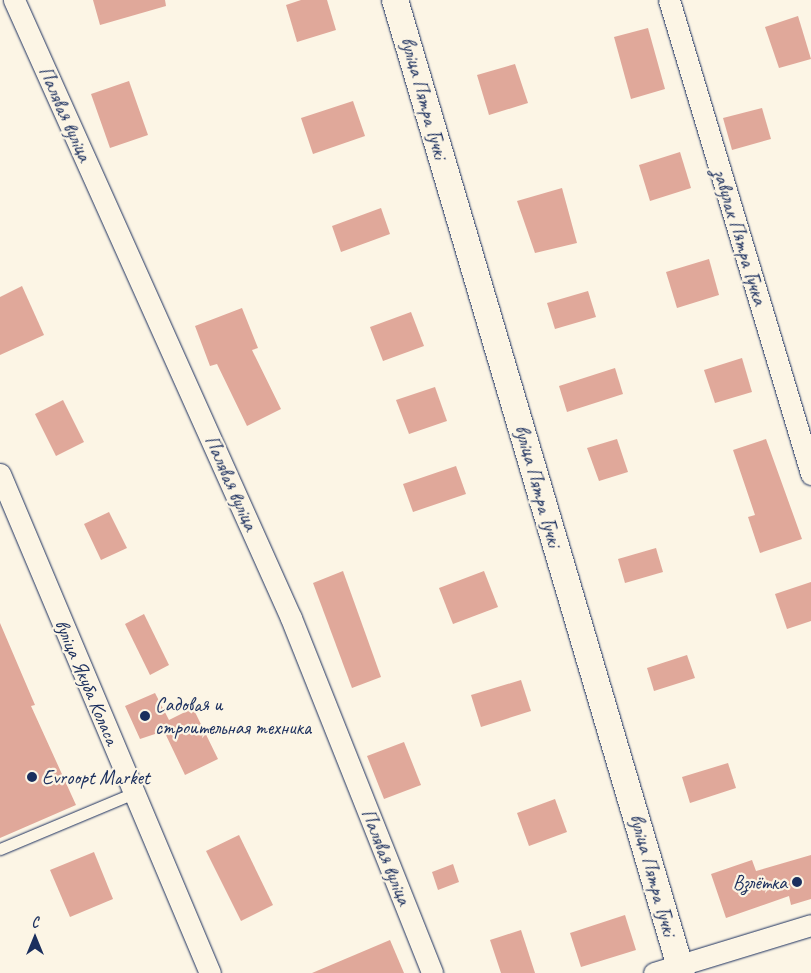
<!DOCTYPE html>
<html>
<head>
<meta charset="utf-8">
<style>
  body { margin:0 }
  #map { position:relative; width:811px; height:973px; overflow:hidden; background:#fcf5e5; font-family:Caveat,sans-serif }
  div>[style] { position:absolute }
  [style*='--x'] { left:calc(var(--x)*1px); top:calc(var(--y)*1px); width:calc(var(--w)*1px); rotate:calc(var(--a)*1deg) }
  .building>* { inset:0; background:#e0a89a }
  .roads { filter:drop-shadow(0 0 1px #1b2f5e) drop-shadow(0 0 1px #1b2f5e) }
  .service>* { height:11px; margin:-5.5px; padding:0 5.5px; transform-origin:5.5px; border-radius:5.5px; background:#fcf5e5 }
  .minor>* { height:21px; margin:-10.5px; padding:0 10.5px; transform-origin:10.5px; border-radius:10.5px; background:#fcf5e5 }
  .tertiary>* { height:26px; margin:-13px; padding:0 13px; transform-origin:13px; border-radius:13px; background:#fcf5e5 }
  .dots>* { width:14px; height:14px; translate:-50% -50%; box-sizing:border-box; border:2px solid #fcf5e5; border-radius:50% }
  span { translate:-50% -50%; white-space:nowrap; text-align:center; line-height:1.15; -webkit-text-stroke:4.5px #fcf5e5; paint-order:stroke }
  .street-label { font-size:20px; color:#1b2f5e }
  .poi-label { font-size:20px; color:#1b2f5e }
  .left { translate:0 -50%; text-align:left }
  .right { translate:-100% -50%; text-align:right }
  .north { position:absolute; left:10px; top:913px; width:50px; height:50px; -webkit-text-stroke:4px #fcf5e5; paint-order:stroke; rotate:0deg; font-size:14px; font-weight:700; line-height:20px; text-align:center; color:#1b2f5e }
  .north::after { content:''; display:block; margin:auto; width:18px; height:22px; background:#1b2f5e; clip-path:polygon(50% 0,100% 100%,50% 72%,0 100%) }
</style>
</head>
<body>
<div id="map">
  <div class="building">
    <i style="clip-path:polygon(93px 0,165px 0,166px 6px,100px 25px)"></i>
    <i style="clip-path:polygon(301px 0,327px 0,336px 30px,297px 42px,286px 5px)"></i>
    <i style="clip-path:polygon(798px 16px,811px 59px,779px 68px,765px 27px)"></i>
    <i style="clip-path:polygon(648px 28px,665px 89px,631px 99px,614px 37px)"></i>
    <i style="clip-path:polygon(515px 64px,528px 103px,489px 115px,477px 75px)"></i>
    <i style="clip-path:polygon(129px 81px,148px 135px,110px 148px,91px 94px)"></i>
    <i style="clip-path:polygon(353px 101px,365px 136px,313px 154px,301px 118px)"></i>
    <i style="clip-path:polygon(762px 108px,771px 139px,732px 150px,723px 118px)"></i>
    <i style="clip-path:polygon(680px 152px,691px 188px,650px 201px,639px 165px)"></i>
    <i style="clip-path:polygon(562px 188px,577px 243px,535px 253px,517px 201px)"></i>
    <i style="clip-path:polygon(381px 208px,390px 234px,341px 252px,332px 226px)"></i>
    <i style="clip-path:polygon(709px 259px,719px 295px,677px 308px,666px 272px)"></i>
    <i style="clip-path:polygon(22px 286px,44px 335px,0 355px,0 297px)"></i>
    <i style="clip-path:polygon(588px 291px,596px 317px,555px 329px,547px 303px)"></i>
    <i style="clip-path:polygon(242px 308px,258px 348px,252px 350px,281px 409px,247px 426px,217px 364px,210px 366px,195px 326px)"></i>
    <i style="clip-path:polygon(411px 312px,424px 346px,383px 361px,370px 327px)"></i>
    <i style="clip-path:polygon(742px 358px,752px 392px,715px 403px,704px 370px)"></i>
    <i style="clip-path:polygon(615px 368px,623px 394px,567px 412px,559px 386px)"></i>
    <i style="clip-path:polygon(435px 387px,447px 421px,409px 434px,396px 400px)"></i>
    <i style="clip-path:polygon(63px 400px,84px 442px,56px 456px,35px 414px)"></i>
    <i style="clip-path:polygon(617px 439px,628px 472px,599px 481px,587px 448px)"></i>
    <i style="clip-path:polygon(766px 439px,802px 539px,760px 553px,748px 517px,755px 515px,733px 450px)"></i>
    <i style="clip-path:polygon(456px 466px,466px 494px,413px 512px,403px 484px)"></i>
    <i style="clip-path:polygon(109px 512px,127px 548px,101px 560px,84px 524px)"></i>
    <i style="clip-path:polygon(656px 548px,663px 572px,625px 583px,618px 559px)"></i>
    <i style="clip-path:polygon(343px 571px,381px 677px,352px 688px,313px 583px)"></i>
    <i style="clip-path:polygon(484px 571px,498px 607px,453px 624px,439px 588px)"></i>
    <i style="clip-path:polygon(811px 582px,811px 621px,787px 629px,775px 594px)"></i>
    <i style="clip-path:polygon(144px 614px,169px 665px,150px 675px,125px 624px)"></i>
    <i style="clip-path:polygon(0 623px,35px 705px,31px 706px,76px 805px,0 838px)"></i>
    <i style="clip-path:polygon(687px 655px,695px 678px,654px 691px,647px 668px)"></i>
    <i style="clip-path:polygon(521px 680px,531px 711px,481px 727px,471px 695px)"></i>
    <i style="clip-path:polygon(155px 693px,169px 720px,193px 708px,218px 759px,185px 775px,164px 731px,140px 739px,125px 706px)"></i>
    <i style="clip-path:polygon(404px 742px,421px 785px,384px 799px,367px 756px)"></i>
    <i style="clip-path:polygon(728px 763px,736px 788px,690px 803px,682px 777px)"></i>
    <i style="clip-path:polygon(555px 799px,567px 832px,529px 846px,517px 813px)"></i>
    <i style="clip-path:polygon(239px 835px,273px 905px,241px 921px,206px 851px)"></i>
    <i style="clip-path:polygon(94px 852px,113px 899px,70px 917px,50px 870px)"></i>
    <i style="clip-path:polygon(811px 855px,811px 899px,791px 905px,789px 896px,726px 918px,711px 874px,752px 860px,756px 871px)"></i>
    <i style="clip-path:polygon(453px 864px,459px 882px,438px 890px,432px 872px)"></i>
    <i style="clip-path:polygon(625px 915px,636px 950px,581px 967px,570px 933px)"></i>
    <i style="clip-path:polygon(521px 930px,535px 973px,501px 973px,490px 940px)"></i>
    <i style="clip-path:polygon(390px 940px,404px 973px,312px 973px)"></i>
  </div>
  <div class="roads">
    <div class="service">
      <i style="--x:0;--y:849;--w:145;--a:-22.7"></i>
    </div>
    <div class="minor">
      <i style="--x:14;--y:0;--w:677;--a:65.86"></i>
      <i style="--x:291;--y:618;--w:382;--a:68.3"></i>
      <i style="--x:669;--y:0;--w:495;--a:73.3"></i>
      <i style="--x:0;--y:474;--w:541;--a:67.18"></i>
      <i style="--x:654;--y:973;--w:164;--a:-17"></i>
    </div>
    <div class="tertiary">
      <i style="--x:395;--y:0;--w:1014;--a:73.57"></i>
    </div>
  </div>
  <div class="dots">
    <i style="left:145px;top:716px;background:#1b2f5e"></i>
    <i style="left:32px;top:777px;background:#1b2f5e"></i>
    <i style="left:797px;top:882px;background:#1b2f5e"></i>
  </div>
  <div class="street-label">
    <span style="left:424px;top:98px;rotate:74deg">вуліца Пятра Гучкі</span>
    <span style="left:65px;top:114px;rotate:66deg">Палявая вуліца</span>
    <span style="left:740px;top:237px;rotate:73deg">завулак Пятра Гучка</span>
    <span style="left:231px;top:483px;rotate:66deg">Палявая вуліца</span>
    <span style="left:538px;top:486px;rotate:74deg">вуліца Пятра Гучкі</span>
    <span style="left:87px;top:682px;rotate:67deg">вуліца Якуба Коласа</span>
    <span style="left:386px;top:857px;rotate:68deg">Палявая вуліца</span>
    <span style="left:653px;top:875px;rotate:74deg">вуліца Пятра Гучкі</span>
  </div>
  <div class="poi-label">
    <span class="left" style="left:155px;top:716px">Садовая и<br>строительная техника</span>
    <span class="left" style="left:42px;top:777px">Evroopt Market</span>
    <span class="right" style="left:787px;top:882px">Взлётка</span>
  </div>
  <div class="north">С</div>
</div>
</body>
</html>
